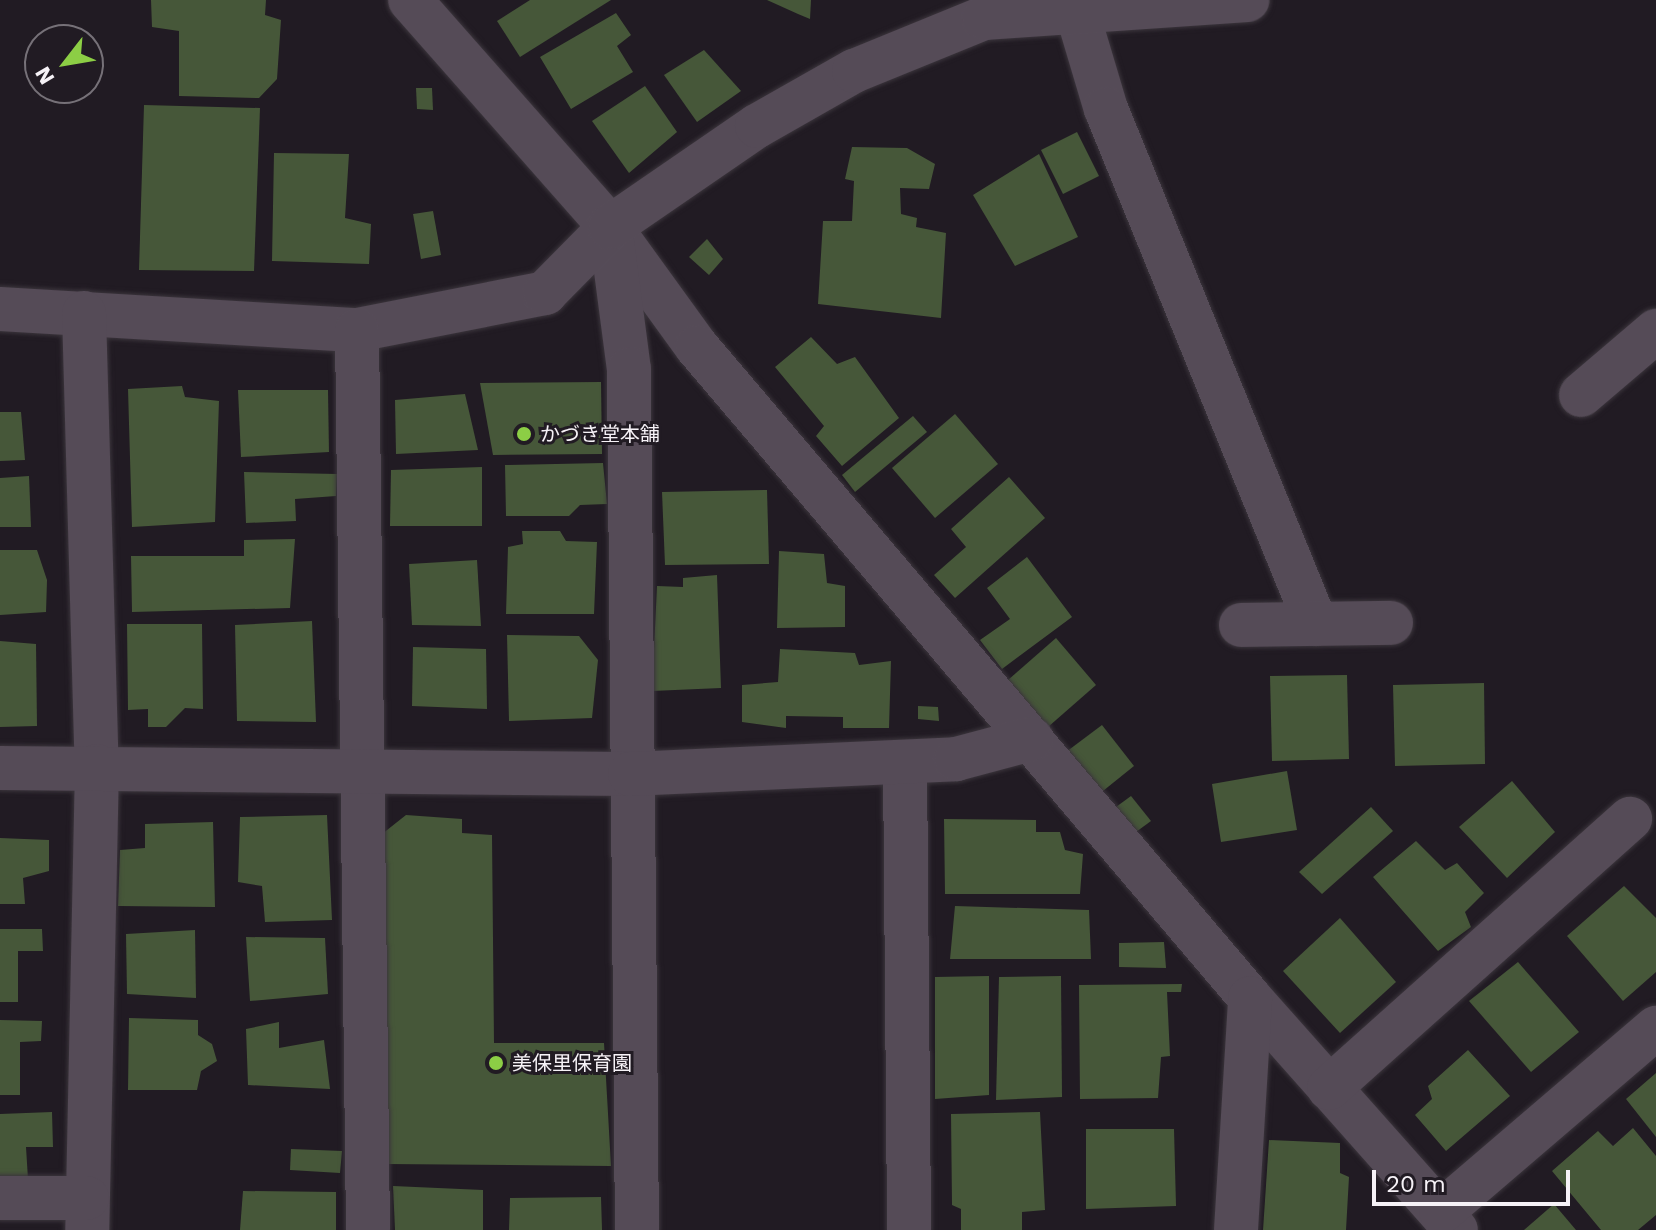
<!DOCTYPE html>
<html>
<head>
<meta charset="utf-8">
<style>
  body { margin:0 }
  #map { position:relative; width:1656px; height:1230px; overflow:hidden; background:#211b23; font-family:"Work Sans","Noto Sans JP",sans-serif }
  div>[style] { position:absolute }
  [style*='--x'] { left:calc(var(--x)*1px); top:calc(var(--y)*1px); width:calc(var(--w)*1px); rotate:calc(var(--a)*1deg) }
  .building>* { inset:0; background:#465739 }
  .roads { filter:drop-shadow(0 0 2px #3b353c) drop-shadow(0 0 2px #3b353c) }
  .minor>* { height:44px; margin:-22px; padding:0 22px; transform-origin:22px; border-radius:22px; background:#554b57 }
  .dots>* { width:22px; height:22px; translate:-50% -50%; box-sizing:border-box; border:4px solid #211b23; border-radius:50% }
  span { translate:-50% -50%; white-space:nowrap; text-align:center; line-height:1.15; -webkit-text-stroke:6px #211b23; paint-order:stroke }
  .poi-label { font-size:20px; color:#f6f2f7 }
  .left { translate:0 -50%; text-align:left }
  .north { position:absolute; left:24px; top:24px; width:80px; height:80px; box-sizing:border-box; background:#211b23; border:2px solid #767178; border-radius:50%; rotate:239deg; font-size:22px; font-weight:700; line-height:32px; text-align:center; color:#f6f2f7 }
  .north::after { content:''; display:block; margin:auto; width:28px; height:36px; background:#8cce45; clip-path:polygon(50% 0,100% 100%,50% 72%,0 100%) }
  .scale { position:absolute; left:1372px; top:1170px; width:198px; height:36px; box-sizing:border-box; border:4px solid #f6f2f7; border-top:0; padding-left:10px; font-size:24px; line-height:28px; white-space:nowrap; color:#f6f2f7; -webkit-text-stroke:6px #211b23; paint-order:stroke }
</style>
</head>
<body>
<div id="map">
  <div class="building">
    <i style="clip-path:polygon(151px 0,266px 0,265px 15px,281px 20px,277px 79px,259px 98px,179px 96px,179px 31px,152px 27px)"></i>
    <i style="clip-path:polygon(530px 0,611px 0,520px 57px,497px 21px)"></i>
    <i style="clip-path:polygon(767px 0,811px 0,810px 19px,798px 14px)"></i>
    <i style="clip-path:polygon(616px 13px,631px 35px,617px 46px,633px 72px,571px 109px,540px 57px)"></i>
    <i style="clip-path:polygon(704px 50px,741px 91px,697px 122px,664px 75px)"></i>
    <i style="clip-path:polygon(645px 86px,677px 132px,629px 173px,592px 121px)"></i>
    <i style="clip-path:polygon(416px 88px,432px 88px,433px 110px,417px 109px)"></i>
    <i style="clip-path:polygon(144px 105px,260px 108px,254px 271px,139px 270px)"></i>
    <i style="clip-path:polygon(1077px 132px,1099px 176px,1063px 194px,1041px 150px)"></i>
    <i style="clip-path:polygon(852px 147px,907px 148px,935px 164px,929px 189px,900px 188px,901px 214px,917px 218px,916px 227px,946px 233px,941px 318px,818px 304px,823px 221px,852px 221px,854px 181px,845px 179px)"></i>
    <i style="clip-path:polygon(274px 153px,349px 154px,345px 218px,371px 224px,369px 264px,272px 261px)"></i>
    <i style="clip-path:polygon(1039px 154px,1078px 237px,1015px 266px,973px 195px)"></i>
    <i style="clip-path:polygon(433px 211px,441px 255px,421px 259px,413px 214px)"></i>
    <i style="clip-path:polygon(707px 239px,723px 259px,709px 275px,689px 257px)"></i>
    <i style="clip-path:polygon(811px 337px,837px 364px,855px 357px,899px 418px,842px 466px,816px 436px,824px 426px,775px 367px)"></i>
    <i style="clip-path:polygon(601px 382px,602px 454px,493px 455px,480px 383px)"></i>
    <i style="clip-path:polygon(182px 386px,185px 397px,219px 401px,215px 522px,132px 527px,128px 389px)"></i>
    <i style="clip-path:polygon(238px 390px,328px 390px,329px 452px,241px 457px)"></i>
    <i style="clip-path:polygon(465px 394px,478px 450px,396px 454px,395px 400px)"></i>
    <i style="clip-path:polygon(0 412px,21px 412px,25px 460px,0 461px)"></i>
    <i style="clip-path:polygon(955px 414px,998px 464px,935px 518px,892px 468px)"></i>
    <i style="clip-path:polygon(913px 416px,927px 432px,855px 492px,842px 475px)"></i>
    <i style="clip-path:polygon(603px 463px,607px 504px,580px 505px,569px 516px,506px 516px,505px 465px)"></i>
    <i style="clip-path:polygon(482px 467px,482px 526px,390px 526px,391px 470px)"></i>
    <i style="clip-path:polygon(244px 472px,337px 474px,336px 496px,295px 499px,296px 521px,246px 523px)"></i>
    <i style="clip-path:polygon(29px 476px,31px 527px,0 527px,0 478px)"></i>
    <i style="clip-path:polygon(1009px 477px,1045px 518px,955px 598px,934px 575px,966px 547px,951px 529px)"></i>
    <i style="clip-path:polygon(767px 490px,769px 564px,665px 565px,662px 492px)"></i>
    <i style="clip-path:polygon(522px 531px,560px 531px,566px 541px,597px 542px,594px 614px,506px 614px,508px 547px,523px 544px)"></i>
    <i style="clip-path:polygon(295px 539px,290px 608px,132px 612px,131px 556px,244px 556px,244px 540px)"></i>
    <i style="clip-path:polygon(0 550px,37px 550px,47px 580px,46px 612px,0 615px)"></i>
    <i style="clip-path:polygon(779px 551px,824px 554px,827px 583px,845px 586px,845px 627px,777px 628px)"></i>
    <i style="clip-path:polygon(1027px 557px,1072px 617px,1002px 669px,980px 640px,1010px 619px,987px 588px)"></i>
    <i style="clip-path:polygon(477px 560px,481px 626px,412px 625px,409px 564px)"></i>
    <i style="clip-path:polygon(717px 575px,721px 688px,652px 691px,657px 586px,683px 587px,683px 578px)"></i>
    <i style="clip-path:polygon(312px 621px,316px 722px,237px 721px,235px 625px)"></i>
    <i style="clip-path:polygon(127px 624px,202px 624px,203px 709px,185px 708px,166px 727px,148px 727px,148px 709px,128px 710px)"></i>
    <i style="clip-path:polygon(507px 635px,579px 636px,598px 660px,592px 718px,509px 721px)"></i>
    <i style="clip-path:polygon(1056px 638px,1096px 685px,1048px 727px,1008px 680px)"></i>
    <i style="clip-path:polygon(0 641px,36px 644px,37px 726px,0 727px)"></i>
    <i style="clip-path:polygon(413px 647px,486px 649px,487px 709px,412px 706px)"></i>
    <i style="clip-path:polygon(780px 649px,855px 653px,859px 665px,891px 661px,889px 728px,843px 728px,843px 717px,786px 716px,786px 728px,742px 722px,742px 685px,778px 682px)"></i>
    <i style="clip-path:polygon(1347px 675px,1349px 759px,1272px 761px,1270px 676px)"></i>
    <i style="clip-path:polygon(1484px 683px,1485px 764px,1395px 766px,1393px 685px)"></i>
    <i style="clip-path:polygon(918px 706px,938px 707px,939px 721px,918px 719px)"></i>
    <i style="clip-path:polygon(1102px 725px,1134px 766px,1098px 795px,1066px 752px)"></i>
    <i style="clip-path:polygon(1287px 771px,1297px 830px,1221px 842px,1212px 784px)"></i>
    <i style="clip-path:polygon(1512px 781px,1555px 832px,1507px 878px,1459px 827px)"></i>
    <i style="clip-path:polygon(1131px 796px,1151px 821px,1136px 832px,1116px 807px)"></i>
    <i style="clip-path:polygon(1371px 807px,1393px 831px,1322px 894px,1299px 872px)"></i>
    <i style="clip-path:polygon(327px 815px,332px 920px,265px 922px,262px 886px,238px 882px,240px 817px)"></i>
    <i style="clip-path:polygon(406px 815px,462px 819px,462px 833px,492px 835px,494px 1043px,604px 1043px,611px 1166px,385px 1164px,382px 834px)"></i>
    <i style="clip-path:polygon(944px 819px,1036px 820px,1036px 832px,1060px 832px,1065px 850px,1083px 854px,1080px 894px,945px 894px)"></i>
    <i style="clip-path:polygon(213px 822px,215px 907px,118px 906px,120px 850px,145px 848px,145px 824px)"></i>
    <i style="clip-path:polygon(0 838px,49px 840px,49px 871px,23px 878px,25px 904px,0 904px)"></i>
    <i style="clip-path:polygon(1416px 841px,1445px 870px,1457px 863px,1484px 893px,1465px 912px,1471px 927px,1438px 951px,1373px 877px)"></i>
    <i style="clip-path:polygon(1624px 886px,1656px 918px,1656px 972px,1623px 1001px,1567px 936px)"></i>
    <i style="clip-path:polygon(955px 906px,1089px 910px,1091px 959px,950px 959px)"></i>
    <i style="clip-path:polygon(1340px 918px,1396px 982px,1340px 1033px,1283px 971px)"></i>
    <i style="clip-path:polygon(0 929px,42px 929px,43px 951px,18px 951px,18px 1002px,0 1002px)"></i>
    <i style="clip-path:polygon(195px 930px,196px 998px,127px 994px,126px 934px)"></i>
    <i style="clip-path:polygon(246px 937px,325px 938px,328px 994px,250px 1001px)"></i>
    <i style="clip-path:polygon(1164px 942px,1166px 968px,1119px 967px,1119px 943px)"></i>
    <i style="clip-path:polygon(1518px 962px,1579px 1032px,1531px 1072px,1469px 1001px)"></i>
    <i style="clip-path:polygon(989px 976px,989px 1095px,935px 1099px,935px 977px)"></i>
    <i style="clip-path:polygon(1061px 976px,1062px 1097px,996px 1100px,999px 977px)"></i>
    <i style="clip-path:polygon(1182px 984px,1181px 992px,1167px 992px,1170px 1056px,1161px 1057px,1158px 1098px,1080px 1099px,1079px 985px)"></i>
    <i style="clip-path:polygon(129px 1018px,198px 1020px,198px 1035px,212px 1044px,217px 1061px,201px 1071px,197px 1090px,128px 1090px)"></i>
    <i style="clip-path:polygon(0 1020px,42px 1021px,41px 1041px,20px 1042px,20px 1095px,0 1095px)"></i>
    <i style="clip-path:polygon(279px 1022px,279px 1048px,324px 1040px,330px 1089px,248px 1085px,246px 1029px)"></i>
    <i style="clip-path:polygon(1468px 1050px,1510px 1096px,1446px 1151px,1415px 1115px,1432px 1099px,1428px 1086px)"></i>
    <i style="clip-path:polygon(1656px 1073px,1656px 1137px,1626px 1099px)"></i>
    <i style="clip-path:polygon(52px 1112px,53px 1147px,26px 1147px,28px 1179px,0 1180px,0 1114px)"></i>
    <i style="clip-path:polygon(1040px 1112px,1045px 1210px,1022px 1212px,1022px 1230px,961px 1230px,961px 1209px,952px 1205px,951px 1114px)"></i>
    <i style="clip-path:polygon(1633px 1128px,1656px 1156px,1656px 1215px,1638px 1230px,1601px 1230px,1552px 1171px,1598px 1131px,1613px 1146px)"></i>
    <i style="clip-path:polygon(1086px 1129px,1174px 1129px,1176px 1206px,1086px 1209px)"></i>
    <i style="clip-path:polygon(1269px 1140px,1340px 1143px,1340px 1173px,1349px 1177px,1346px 1230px,1263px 1230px)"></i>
    <i style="clip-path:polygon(291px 1149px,342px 1151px,340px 1173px,290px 1170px)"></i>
    <i style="clip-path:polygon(393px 1186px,483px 1190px,483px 1230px,395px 1230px)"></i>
    <i style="clip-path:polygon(243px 1191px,336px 1192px,336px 1230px,240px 1230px)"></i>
    <i style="clip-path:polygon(601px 1197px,602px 1230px,509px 1230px,510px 1198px)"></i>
    <i style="clip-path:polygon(1554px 1204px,1576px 1230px,1524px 1230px)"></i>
  </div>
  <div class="roads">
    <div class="minor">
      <i style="--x:410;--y:0;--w:303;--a:48.6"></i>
      <i style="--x:610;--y:227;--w:148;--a:54.1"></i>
      <i style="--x:697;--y:347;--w:854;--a:49.65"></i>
      <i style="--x:1250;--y:998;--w:310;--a:48.4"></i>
      <i style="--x:1077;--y:12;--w:101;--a:73.4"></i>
      <i style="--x:1106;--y:109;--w:556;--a:67.82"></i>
      <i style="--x:611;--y:233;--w:137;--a:82.5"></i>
      <i style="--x:629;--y:369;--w:861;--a:89.47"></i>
      <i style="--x:0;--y:309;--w:358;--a:3.4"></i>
      <i style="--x:357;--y:330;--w:192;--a:-11.1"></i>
      <i style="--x:545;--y:293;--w:93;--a:-45.4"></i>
      <i style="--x:610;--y:227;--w:178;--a:-34.5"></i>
      <i style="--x:757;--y:126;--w:112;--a:-29.6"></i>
      <i style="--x:854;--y:71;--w:140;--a:-22.2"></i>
      <i style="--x:984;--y:18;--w:264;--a:-3.9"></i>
      <i style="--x:84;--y:313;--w:453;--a:88.4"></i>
      <i style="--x:97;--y:766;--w:464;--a:91.2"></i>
      <i style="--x:357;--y:330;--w:900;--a:89.3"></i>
      <i style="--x:1581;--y:395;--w:99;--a:-40.5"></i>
      <i style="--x:1241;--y:625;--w:150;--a:-0.8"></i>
      <i style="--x:905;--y:762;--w:468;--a:89.5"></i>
      <i style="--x:0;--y:768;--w:630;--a:0.55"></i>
      <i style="--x:630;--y:774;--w:326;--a:-2.6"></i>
      <i style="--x:956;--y:759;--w:78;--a:-14.9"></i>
      <i style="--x:1329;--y:1088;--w:404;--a:-41.8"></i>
      <i style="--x:0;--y:1198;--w:87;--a:0"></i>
      <i style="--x:1441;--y:1212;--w:283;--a:-40.6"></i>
      <i style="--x:1236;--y:1230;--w:232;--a:-86.5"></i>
    </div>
  </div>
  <div class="dots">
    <i style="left:524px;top:434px;background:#8cce45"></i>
    <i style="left:496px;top:1063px;background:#8cce45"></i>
  </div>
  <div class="poi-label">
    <span class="left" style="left:540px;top:434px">かづき堂本舗</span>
    <span class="left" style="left:512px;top:1063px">美保里保育園</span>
  </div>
  <div class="north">N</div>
  <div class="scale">20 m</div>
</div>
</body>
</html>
